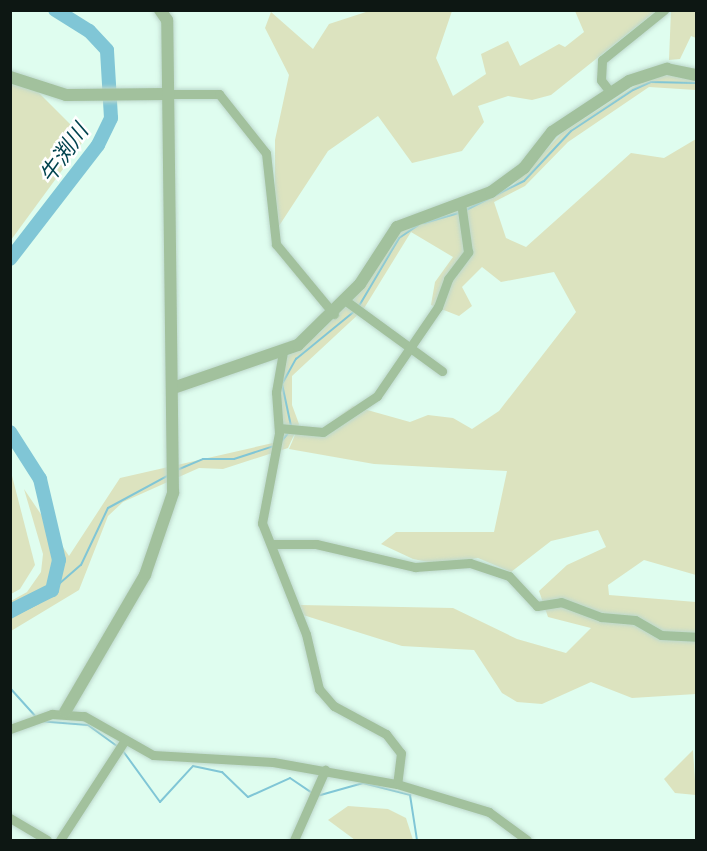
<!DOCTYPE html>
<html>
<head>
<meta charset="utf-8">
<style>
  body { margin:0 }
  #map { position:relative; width:707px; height:851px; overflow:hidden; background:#dffdef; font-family:"Noto Sans","Noto Sans JP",sans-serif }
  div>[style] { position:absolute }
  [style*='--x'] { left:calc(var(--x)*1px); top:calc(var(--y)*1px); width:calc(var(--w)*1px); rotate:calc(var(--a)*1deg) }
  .green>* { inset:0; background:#dce3bf }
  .water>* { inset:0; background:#80c6d6 }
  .stream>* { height:2px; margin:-1px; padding:0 1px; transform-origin:1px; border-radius:1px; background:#80c6d6 }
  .river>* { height:14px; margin:-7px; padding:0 7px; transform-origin:7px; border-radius:7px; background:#80c6d6 }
  .roads { filter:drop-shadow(0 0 2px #bdd8cc) drop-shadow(0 0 2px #bdd8cc) }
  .minor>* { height:9px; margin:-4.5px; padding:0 4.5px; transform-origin:4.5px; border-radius:4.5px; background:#a2c19d }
  .tertiary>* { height:12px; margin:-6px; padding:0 6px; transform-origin:6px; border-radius:6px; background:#a2c19d }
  span { translate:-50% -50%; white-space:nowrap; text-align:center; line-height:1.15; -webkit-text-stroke:5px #fff; paint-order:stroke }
  .water-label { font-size:22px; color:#00434e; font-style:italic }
  .frame { position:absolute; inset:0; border:12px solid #0d1713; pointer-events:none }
</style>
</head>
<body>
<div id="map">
  <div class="green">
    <i style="clip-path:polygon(671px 10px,696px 11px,696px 38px,691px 36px,680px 59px,669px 60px)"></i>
    <i style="clip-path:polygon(369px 11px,452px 11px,436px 58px,453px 96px,486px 74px,481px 54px,508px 41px,520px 66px,559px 44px,565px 47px,584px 32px,575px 11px,656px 11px,551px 95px,532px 100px,508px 96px,478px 106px,484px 122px,462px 151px,412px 163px,378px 116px,328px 151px,275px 232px,275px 140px,289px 75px,265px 28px,271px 12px,313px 49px,329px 24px)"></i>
    <i style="clip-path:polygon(665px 75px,696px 79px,696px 90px,649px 87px,568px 142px,525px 186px,494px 202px,506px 238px,526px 247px,631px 153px,664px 158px,696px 139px,696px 575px,644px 560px,608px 585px,609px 595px,696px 602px,696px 694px,632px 698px,591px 682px,542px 704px,517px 702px,502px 693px,474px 650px,402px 646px,303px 615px,300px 605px,453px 608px,517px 639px,566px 653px,591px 628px,548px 617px,539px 591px,567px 565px,606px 547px,598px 530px,551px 541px,511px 572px,478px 558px,439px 564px,413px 559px,381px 544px,396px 532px,494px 532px,507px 471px,374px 464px,289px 449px,298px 428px,322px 429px,353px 406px,410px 422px,428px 415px,453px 418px,472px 429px,499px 411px,576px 312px,554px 272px,501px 282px,482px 267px,462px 287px,472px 306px,459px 316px,431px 305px,435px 282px,453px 257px,411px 232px,363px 310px,292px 376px,292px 405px,299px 424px,288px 448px,223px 469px,199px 468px,123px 502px,108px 516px,79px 590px,11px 631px,11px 601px,27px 592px,41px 572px,43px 554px,24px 489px,69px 556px,120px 478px,273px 443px,280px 436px,278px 391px,286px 357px,320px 333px,364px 286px,392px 235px,510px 189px,562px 133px,646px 79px)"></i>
    <i style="clip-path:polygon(11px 78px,33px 87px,85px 139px,11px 240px)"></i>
    <i style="clip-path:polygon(10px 468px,35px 565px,20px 589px,11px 594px)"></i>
    <i style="clip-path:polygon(693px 750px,696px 795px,675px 793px,664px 779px)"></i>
    <i style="clip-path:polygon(348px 806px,388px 809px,406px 818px,413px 840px,355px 840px,328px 820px)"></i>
  </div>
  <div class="water">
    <i style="clip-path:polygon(52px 590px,39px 604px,11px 619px,11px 609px)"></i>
  </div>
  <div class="stream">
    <i style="--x:464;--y:211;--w:67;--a:-26.6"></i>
    <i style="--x:524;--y:181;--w:69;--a:-46.8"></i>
    <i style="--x:571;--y:131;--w:74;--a:-33.5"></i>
    <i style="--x:633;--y:90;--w:20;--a:-24"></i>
    <i style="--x:651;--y:82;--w:45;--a:1.3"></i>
    <i style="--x:424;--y:223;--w:36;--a:-16"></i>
    <i style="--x:359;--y:306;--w:79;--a:-59.5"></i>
    <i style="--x:399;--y:238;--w:23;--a:-34"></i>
    <i style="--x:291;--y:426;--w:43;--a:-102.1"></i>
    <i style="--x:282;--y:384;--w:29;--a:-61"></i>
    <i style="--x:296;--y:359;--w:77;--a:-39.2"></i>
    <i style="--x:280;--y:443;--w:14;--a:-51"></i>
    <i style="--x:177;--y:470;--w:28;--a:-23"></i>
    <i style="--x:203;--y:459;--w:31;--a:0"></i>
    <i style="--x:234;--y:459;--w:40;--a:-18"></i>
    <i style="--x:52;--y:590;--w:38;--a:-41"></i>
    <i style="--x:81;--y:565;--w:63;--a:-64.7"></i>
    <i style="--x:108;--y:508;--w:67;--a:-28.5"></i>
    <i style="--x:10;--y:688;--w:38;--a:48"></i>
    <i style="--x:38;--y:721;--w:50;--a:4.6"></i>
    <i style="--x:88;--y:725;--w:37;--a:36"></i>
    <i style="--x:123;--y:751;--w:63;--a:54"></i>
    <i style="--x:160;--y:802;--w:49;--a:-47.5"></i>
    <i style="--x:193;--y:766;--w:30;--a:12"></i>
    <i style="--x:222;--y:772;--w:36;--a:44"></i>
    <i style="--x:248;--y:797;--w:46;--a:-24.3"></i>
    <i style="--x:290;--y:778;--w:27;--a:34"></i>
    <i style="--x:317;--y:796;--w:48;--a:-15.8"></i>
    <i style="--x:363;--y:783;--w:49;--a:14.3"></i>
    <i style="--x:410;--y:795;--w:46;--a:81.2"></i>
  </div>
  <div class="river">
    <i style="--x:10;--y:259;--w:144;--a:-52.3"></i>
    <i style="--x:98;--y:145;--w:30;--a:-64"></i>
    <i style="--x:111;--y:118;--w:68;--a:-93.4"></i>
    <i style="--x:107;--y:50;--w:26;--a:-133"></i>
    <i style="--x:89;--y:31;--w:40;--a:-148"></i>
    <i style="--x:10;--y:432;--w:56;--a:57.4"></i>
    <i style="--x:40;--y:479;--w:83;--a:76.8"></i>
    <i style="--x:59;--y:560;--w:31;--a:103"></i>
    <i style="--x:52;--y:590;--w:47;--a:153.4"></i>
  </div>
  <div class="roads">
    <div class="minor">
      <i style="--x:611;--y:93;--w:16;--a:-128"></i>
      <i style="--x:601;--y:80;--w:20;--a:-87"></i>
      <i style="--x:602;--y:60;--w:80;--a:-38.9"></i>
      <i style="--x:167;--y:94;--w:52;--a:0"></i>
      <i style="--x:219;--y:94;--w:75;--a:51.5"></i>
      <i style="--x:266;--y:153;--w:92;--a:83.7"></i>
      <i style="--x:276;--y:244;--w:91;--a:50.4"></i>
      <i style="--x:346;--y:301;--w:119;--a:36.1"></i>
      <i style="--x:283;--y:352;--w:41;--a:99.9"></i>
      <i style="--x:276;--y:392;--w:41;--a:85.8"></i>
      <i style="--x:279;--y:433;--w:92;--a:100.7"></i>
      <i style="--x:262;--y:523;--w:119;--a:68.4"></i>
      <i style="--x:306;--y:634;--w:57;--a:76.7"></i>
      <i style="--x:319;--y:689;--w:23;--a:49"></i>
      <i style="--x:334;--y:706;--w:59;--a:28.3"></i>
      <i style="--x:386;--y:734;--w:24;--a:52"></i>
      <i style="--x:401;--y:753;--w:31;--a:97"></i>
      <i style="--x:279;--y:428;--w:44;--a:5.2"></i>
      <i style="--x:323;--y:432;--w:65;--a:-33.7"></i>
      <i style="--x:377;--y:396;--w:108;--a:-55.6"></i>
      <i style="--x:438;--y:307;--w:30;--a:-70"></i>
      <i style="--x:448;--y:279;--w:34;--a:-53"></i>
      <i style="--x:468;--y:252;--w:49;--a:-98.1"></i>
      <i style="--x:271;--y:544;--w:45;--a:0"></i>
      <i style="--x:316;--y:544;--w:102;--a:13.1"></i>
      <i style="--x:415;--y:567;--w:55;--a:-4.2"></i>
      <i style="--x:470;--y:563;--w:41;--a:18.4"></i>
      <i style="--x:509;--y:576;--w:41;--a:47"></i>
      <i style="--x:537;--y:606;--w:24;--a:-9"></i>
      <i style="--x:561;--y:602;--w:43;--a:20.6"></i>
      <i style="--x:601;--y:617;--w:34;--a:5"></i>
      <i style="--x:635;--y:620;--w:30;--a:30"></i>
      <i style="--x:661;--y:635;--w:35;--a:3"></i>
      <i style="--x:10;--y:729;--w:45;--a:-19.7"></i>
      <i style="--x:52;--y:714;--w:32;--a:4"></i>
      <i style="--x:84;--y:716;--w:79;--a:29.5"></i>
      <i style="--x:153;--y:755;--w:120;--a:3.3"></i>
      <i style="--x:273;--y:762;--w:126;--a:10.1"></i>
      <i style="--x:397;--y:784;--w:96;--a:16.9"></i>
      <i style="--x:489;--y:812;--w:47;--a:36.4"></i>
      <i style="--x:10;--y:818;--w:43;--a:30.7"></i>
      <i style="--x:60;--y:840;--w:119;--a:-57"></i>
      <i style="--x:294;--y:840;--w:77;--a:-66.1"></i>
    </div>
    <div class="tertiary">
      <i style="--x:10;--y:77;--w:59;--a:17.8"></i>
      <i style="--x:66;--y:95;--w:101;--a:-0.6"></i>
      <i style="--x:173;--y:388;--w:132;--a:-19"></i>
      <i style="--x:298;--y:345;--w:87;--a:-44.5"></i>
      <i style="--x:360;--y:284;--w:68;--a:-57"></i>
      <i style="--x:397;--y:227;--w:100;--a:-20.4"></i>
      <i style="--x:491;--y:192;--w:41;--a:-36"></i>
      <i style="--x:524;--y:168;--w:46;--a:-52.1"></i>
      <i style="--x:552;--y:132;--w:92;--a:-33.5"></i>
      <i style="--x:629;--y:81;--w:40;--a:-18"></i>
      <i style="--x:667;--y:69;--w:30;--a:12"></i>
      <i style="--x:65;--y:712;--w:159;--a:-59.7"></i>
      <i style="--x:145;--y:575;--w:87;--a:-71.1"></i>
      <i style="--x:173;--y:493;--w:473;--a:-90.7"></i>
      <i style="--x:167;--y:20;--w:12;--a:-125"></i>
    </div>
  </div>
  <div class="water-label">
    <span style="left:63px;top:153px;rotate:-55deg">牛渕川</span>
  </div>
  <div class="frame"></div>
</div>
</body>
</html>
